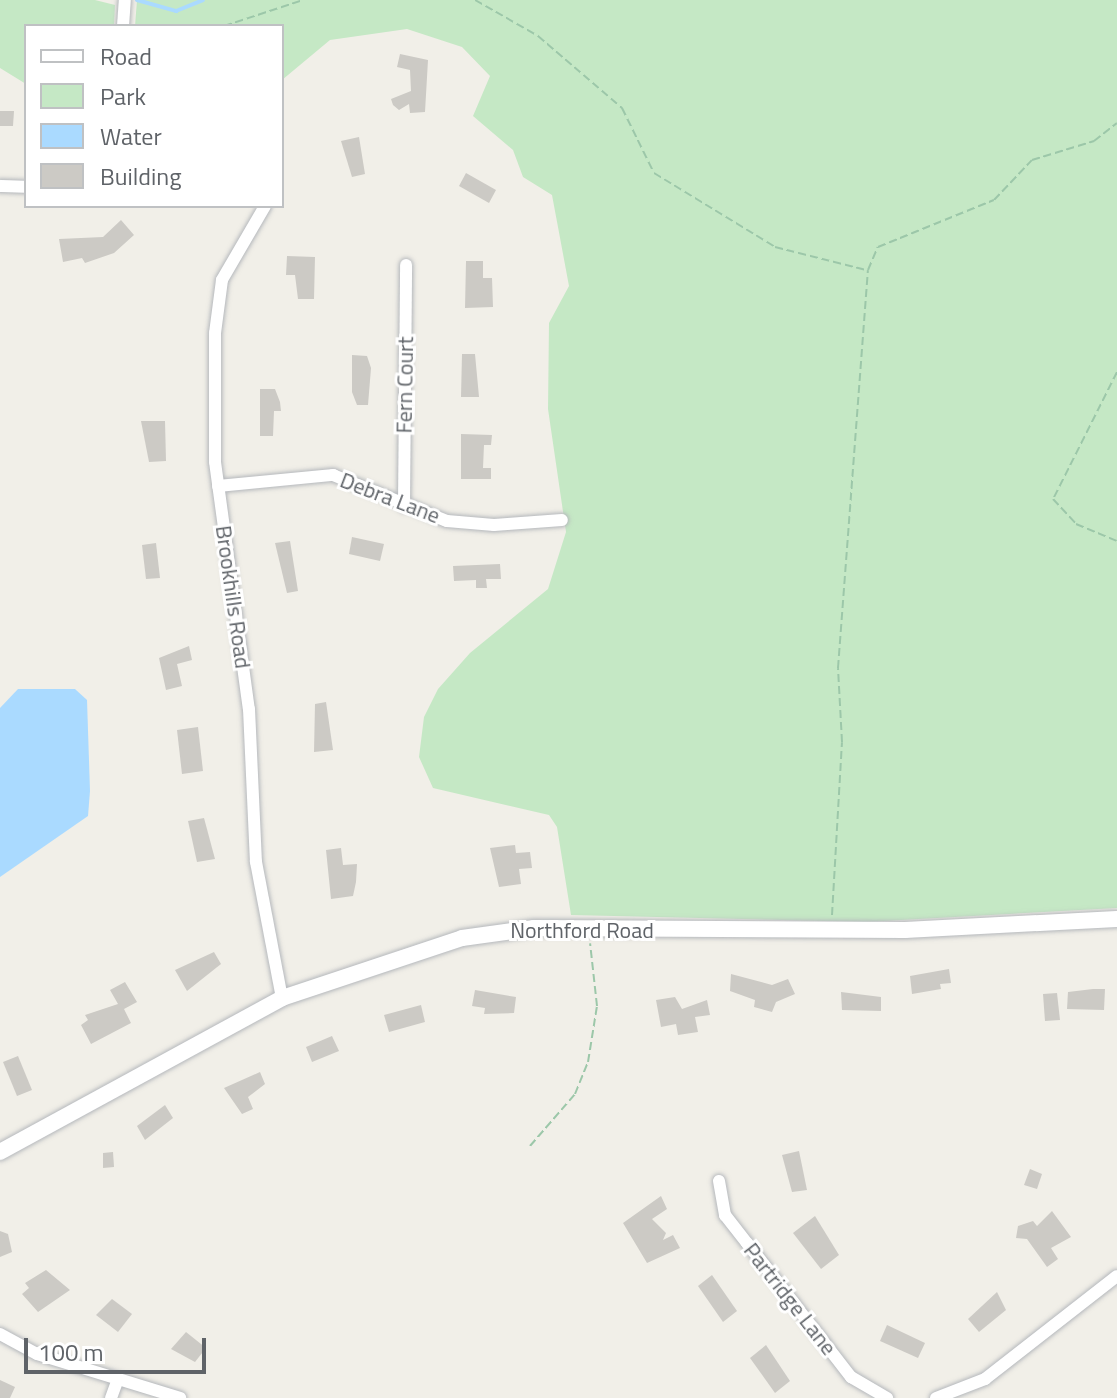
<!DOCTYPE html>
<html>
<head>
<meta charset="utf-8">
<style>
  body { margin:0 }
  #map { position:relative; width:1117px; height:1398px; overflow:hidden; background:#f1efe8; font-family:"Titillium Web",sans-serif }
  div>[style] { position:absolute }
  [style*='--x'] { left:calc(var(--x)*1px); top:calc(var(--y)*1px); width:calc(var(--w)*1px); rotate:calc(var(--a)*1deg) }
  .green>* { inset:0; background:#c5e8c5 }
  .water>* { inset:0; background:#aadaff }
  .stream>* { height:4px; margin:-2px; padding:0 2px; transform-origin:2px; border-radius:2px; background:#aadaff }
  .building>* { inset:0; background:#cccac5 }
  .path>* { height:2px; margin-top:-1px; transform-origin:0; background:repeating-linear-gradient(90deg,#9cc7a9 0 8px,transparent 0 12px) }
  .roads { filter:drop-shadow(0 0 2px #b5b8bc) drop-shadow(0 0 2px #b5b8bc) }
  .street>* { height:12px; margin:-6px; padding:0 6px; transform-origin:6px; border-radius:6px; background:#fff }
  .secondary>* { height:16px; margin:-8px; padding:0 8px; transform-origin:8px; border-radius:8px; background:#fff }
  span { translate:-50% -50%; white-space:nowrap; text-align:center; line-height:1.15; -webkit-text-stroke:6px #fff; paint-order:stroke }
  .street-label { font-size:22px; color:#5f6368 }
  .legend { position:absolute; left:24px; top:24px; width:260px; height:184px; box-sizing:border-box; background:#fff; border:2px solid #bfc1c3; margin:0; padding:10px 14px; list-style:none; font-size:24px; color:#5f6368 }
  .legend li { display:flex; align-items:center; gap:16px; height:40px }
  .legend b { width:40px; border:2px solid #bfc1c3 }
  .scale { position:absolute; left:24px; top:1338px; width:182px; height:36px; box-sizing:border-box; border:4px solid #5f6368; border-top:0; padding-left:10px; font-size:24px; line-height:28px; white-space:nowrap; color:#5f6368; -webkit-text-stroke:6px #fff; paint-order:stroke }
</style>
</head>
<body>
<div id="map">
  <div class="green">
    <i style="clip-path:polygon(0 0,95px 0,115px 5px,114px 26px,26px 26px,26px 84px,0 68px)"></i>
    <i style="clip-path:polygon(137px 0,1117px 0,1117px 908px,865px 922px,571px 915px,557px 827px,549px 815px,433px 788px,419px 757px,424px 717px,438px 689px,470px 653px,548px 589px,566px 532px,548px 409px,549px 323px,569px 286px,552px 195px,523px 177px,513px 150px,473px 116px,490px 76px,462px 47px,407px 29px,330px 40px,282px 80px,282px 26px,135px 26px)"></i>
  </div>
  <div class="water">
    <i style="clip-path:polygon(18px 689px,75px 689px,87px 700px,90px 791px,88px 816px,0 877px,0 708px)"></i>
  </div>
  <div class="stream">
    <i style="--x:137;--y:0;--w:41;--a:15.8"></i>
    <i style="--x:176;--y:11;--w:29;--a:-22"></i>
  </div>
  <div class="building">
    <i style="clip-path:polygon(400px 54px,428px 60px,425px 112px,410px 113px,409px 104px,399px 110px,393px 105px,391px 99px,411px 91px,410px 70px,397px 67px)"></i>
    <i style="clip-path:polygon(0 111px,14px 111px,13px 126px,0 126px)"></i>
    <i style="clip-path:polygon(359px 137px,365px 174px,352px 177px,341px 141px)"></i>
    <i style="clip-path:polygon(466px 173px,496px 190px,489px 203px,459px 186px)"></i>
    <i style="clip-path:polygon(121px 220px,134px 235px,114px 253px,85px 263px,82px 258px,63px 262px,59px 239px,103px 237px)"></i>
    <i style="clip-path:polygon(287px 256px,315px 257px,314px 299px,298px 299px,295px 275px,286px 275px)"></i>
    <i style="clip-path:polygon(466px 261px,483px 261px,483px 278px,492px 278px,493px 307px,465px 308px)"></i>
    <i style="clip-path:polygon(462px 354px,475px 354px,479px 397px,461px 397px)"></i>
    <i style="clip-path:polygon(352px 355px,367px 356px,371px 368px,368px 405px,357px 405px,352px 392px)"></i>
    <i style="clip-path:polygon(260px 389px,275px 389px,280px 402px,281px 411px,274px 411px,273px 436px,260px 436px)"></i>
    <i style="clip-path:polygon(141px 421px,165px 421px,166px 461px,149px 462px)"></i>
    <i style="clip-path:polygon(461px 434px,492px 435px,491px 445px,484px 445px,483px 468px,491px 468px,491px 479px,461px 479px)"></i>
    <i style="clip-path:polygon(352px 537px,384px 544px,380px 561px,349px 554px)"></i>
    <i style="clip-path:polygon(290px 541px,298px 591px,287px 593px,275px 543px)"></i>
    <i style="clip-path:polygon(156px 543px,160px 578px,146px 579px,142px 545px)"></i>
    <i style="clip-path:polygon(500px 564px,501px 579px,486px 579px,487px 588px,476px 588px,476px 580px,454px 581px,453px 566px)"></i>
    <i style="clip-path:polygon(189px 646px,192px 660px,177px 664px,182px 686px,166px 690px,159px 658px)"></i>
    <i style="clip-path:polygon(326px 702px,333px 750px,314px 752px,315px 704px)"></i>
    <i style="clip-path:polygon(198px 727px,203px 771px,182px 774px,177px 730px)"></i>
    <i style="clip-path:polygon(204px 818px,215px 859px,197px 862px,188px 821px)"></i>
    <i style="clip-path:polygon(515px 845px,516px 853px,530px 852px,532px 868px,519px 869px,521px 884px,499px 887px,490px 848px)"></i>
    <i style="clip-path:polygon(341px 848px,343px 865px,357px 864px,356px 882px,353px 896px,331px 899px,326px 850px)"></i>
    <i style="clip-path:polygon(214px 952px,221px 964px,187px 991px,175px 970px)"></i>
    <i style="clip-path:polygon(949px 969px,951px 983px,940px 984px,941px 989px,912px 994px,910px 976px)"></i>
    <i style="clip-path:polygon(731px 974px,772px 985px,788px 979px,795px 994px,776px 1002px,772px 1012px,754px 1007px,755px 1000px,730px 991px)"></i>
    <i style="clip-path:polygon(125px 982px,137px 1002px,124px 1009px,131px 1023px,91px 1044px,81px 1025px,88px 1020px,85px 1015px,118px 1004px,110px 990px)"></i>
    <i style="clip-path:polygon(1093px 989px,1105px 989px,1104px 1010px,1067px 1009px,1068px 992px)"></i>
    <i style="clip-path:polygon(475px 990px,516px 997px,514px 1013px,484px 1014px,485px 1008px,472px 1006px)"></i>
    <i style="clip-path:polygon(841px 992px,881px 997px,881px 1011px,842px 1010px)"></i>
    <i style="clip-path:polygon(1057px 993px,1060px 1020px,1045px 1021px,1043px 994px)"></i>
    <i style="clip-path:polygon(675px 997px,682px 1009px,707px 1000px,710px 1015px,695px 1017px,698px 1032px,678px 1035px,676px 1024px,661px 1027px,656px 1000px)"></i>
    <i style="clip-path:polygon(421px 1005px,425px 1022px,389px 1032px,384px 1015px)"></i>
    <i style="clip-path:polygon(332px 1036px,339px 1051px,312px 1062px,306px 1047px)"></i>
    <i style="clip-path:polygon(18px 1056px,32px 1090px,17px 1096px,3px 1062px)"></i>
    <i style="clip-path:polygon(260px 1072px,265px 1084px,248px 1097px,253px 1109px,242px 1114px,224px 1088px)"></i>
    <i style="clip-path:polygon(165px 1105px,173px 1118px,145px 1140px,137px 1126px)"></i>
    <i style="clip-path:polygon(799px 1151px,807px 1190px,792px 1192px,782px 1155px)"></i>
    <i style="clip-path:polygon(113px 1152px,114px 1167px,103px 1168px,103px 1153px)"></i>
    <i style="clip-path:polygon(1030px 1169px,1042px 1174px,1037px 1189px,1024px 1185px)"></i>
    <i style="clip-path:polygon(661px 1196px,667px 1209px,652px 1219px,666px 1233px,663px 1240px,673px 1235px,680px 1248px,647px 1263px,623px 1223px)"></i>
    <i style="clip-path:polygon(1052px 1211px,1071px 1237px,1051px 1248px,1058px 1259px,1047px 1267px,1027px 1239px,1016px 1238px,1018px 1226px,1033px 1221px,1037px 1226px)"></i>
    <i style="clip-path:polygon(815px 1216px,839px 1255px,821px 1269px,793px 1233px)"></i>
    <i style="clip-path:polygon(0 1231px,8px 1234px,12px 1252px,0 1257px)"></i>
    <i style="clip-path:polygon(46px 1270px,70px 1290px,38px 1312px,22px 1294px,29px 1288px,25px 1283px)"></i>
    <i style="clip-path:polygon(712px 1275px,737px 1311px,723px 1322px,698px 1286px)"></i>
    <i style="clip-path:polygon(997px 1292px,1006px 1310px,979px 1332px,968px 1319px)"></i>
    <i style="clip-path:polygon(112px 1299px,132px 1314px,118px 1332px,96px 1315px)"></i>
    <i style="clip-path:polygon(887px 1325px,925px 1343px,918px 1358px,880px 1341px)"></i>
    <i style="clip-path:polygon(186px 1332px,206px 1348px,195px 1362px,171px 1349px)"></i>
    <i style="clip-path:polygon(766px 1345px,790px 1381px,775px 1393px,750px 1358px)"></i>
    <i style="clip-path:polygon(0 1380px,15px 1387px,10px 1398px,0 1398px)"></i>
  </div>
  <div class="path">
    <i style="--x:475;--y:0;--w:73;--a:29.7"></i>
    <i style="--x:538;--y:36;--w:111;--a:40.6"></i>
    <i style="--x:622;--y:108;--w:72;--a:63.8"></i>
    <i style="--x:654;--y:173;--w:142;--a:31.4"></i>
    <i style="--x:775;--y:247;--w:94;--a:14.2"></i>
    <i style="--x:224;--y:26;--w:83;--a:-18.2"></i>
    <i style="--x:1117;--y:372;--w:142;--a:116.7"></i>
    <i style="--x:1053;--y:499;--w:34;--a:47"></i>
    <i style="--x:1076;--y:524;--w:44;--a:22.5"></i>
    <i style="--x:832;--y:915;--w:173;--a:-86.7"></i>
    <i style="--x:842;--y:742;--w:74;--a:-93.1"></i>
    <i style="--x:838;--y:668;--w:399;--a:-85.7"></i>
    <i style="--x:868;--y:270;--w:25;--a:-67"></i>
    <i style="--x:878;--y:247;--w:125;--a:-22.1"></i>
    <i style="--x:994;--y:200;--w:55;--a:-46.5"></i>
    <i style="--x:1032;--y:160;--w:65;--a:-17"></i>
    <i style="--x:1094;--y:141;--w:29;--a:-38"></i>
    <i style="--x:530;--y:1146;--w:69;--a:-49.1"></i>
    <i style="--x:575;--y:1094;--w:35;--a:-68"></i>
    <i style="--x:588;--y:1062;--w:57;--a:-80.9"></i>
    <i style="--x:597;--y:1006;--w:63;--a:-96.3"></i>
  </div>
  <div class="roads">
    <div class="street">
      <i style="--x:123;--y:26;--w:26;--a:-86"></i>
      <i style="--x:0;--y:186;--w:26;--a:2"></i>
      <i style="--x:265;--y:206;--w:86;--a:120.2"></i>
      <i style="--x:222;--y:280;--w:53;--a:97.5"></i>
      <i style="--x:215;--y:333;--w:129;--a:90"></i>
      <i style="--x:215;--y:462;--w:249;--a:82.2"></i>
      <i style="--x:249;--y:709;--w:153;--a:87.4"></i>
      <i style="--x:256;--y:862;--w:138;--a:79.2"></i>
      <i style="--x:218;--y:486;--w:116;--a:-5.5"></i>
      <i style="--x:333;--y:475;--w:123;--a:22"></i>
      <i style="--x:447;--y:521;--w:47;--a:4.9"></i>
      <i style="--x:494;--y:525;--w:68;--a:-4.2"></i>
      <i style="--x:404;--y:506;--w:241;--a:-89.5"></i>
      <i style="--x:719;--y:1181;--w:35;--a:80"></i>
      <i style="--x:725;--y:1215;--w:36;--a:52"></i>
      <i style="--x:747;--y:1243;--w:170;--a:52.2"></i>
      <i style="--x:851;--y:1377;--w:42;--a:30.3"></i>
      <i style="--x:0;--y:1334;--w:42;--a:28.4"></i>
      <i style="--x:37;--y:1354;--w:150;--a:17.1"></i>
      <i style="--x:111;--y:1398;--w:20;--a:-70"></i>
      <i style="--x:936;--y:1398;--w:53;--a:-21.2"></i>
      <i style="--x:985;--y:1379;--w:167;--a:-38"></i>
    </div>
    <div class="secondary">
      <i style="--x:0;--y:1152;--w:321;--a:-28.6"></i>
      <i style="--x:282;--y:998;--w:190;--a:-18.4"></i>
      <i style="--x:462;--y:938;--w:73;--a:-7.9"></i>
      <i style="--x:534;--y:928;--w:371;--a:0.3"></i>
      <i style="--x:905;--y:930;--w:212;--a:-3"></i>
    </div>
  </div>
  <div class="street-label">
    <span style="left:405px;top:385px;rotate:-89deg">Fern Court</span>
    <span style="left:390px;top:498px;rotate:21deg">Debra Lane</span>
    <span style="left:233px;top:597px;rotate:82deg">Brookhills Road</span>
    <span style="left:582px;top:931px">Northford Road</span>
    <span style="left:790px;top:1299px;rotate:52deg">Partridge Lane</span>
  </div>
  <ul class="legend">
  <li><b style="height:10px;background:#fff"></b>Road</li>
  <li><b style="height:22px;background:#c5e8c5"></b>Park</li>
  <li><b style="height:22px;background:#aadaff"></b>Water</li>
  <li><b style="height:22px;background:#cccac5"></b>Building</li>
  </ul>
  <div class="scale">100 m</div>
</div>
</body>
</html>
